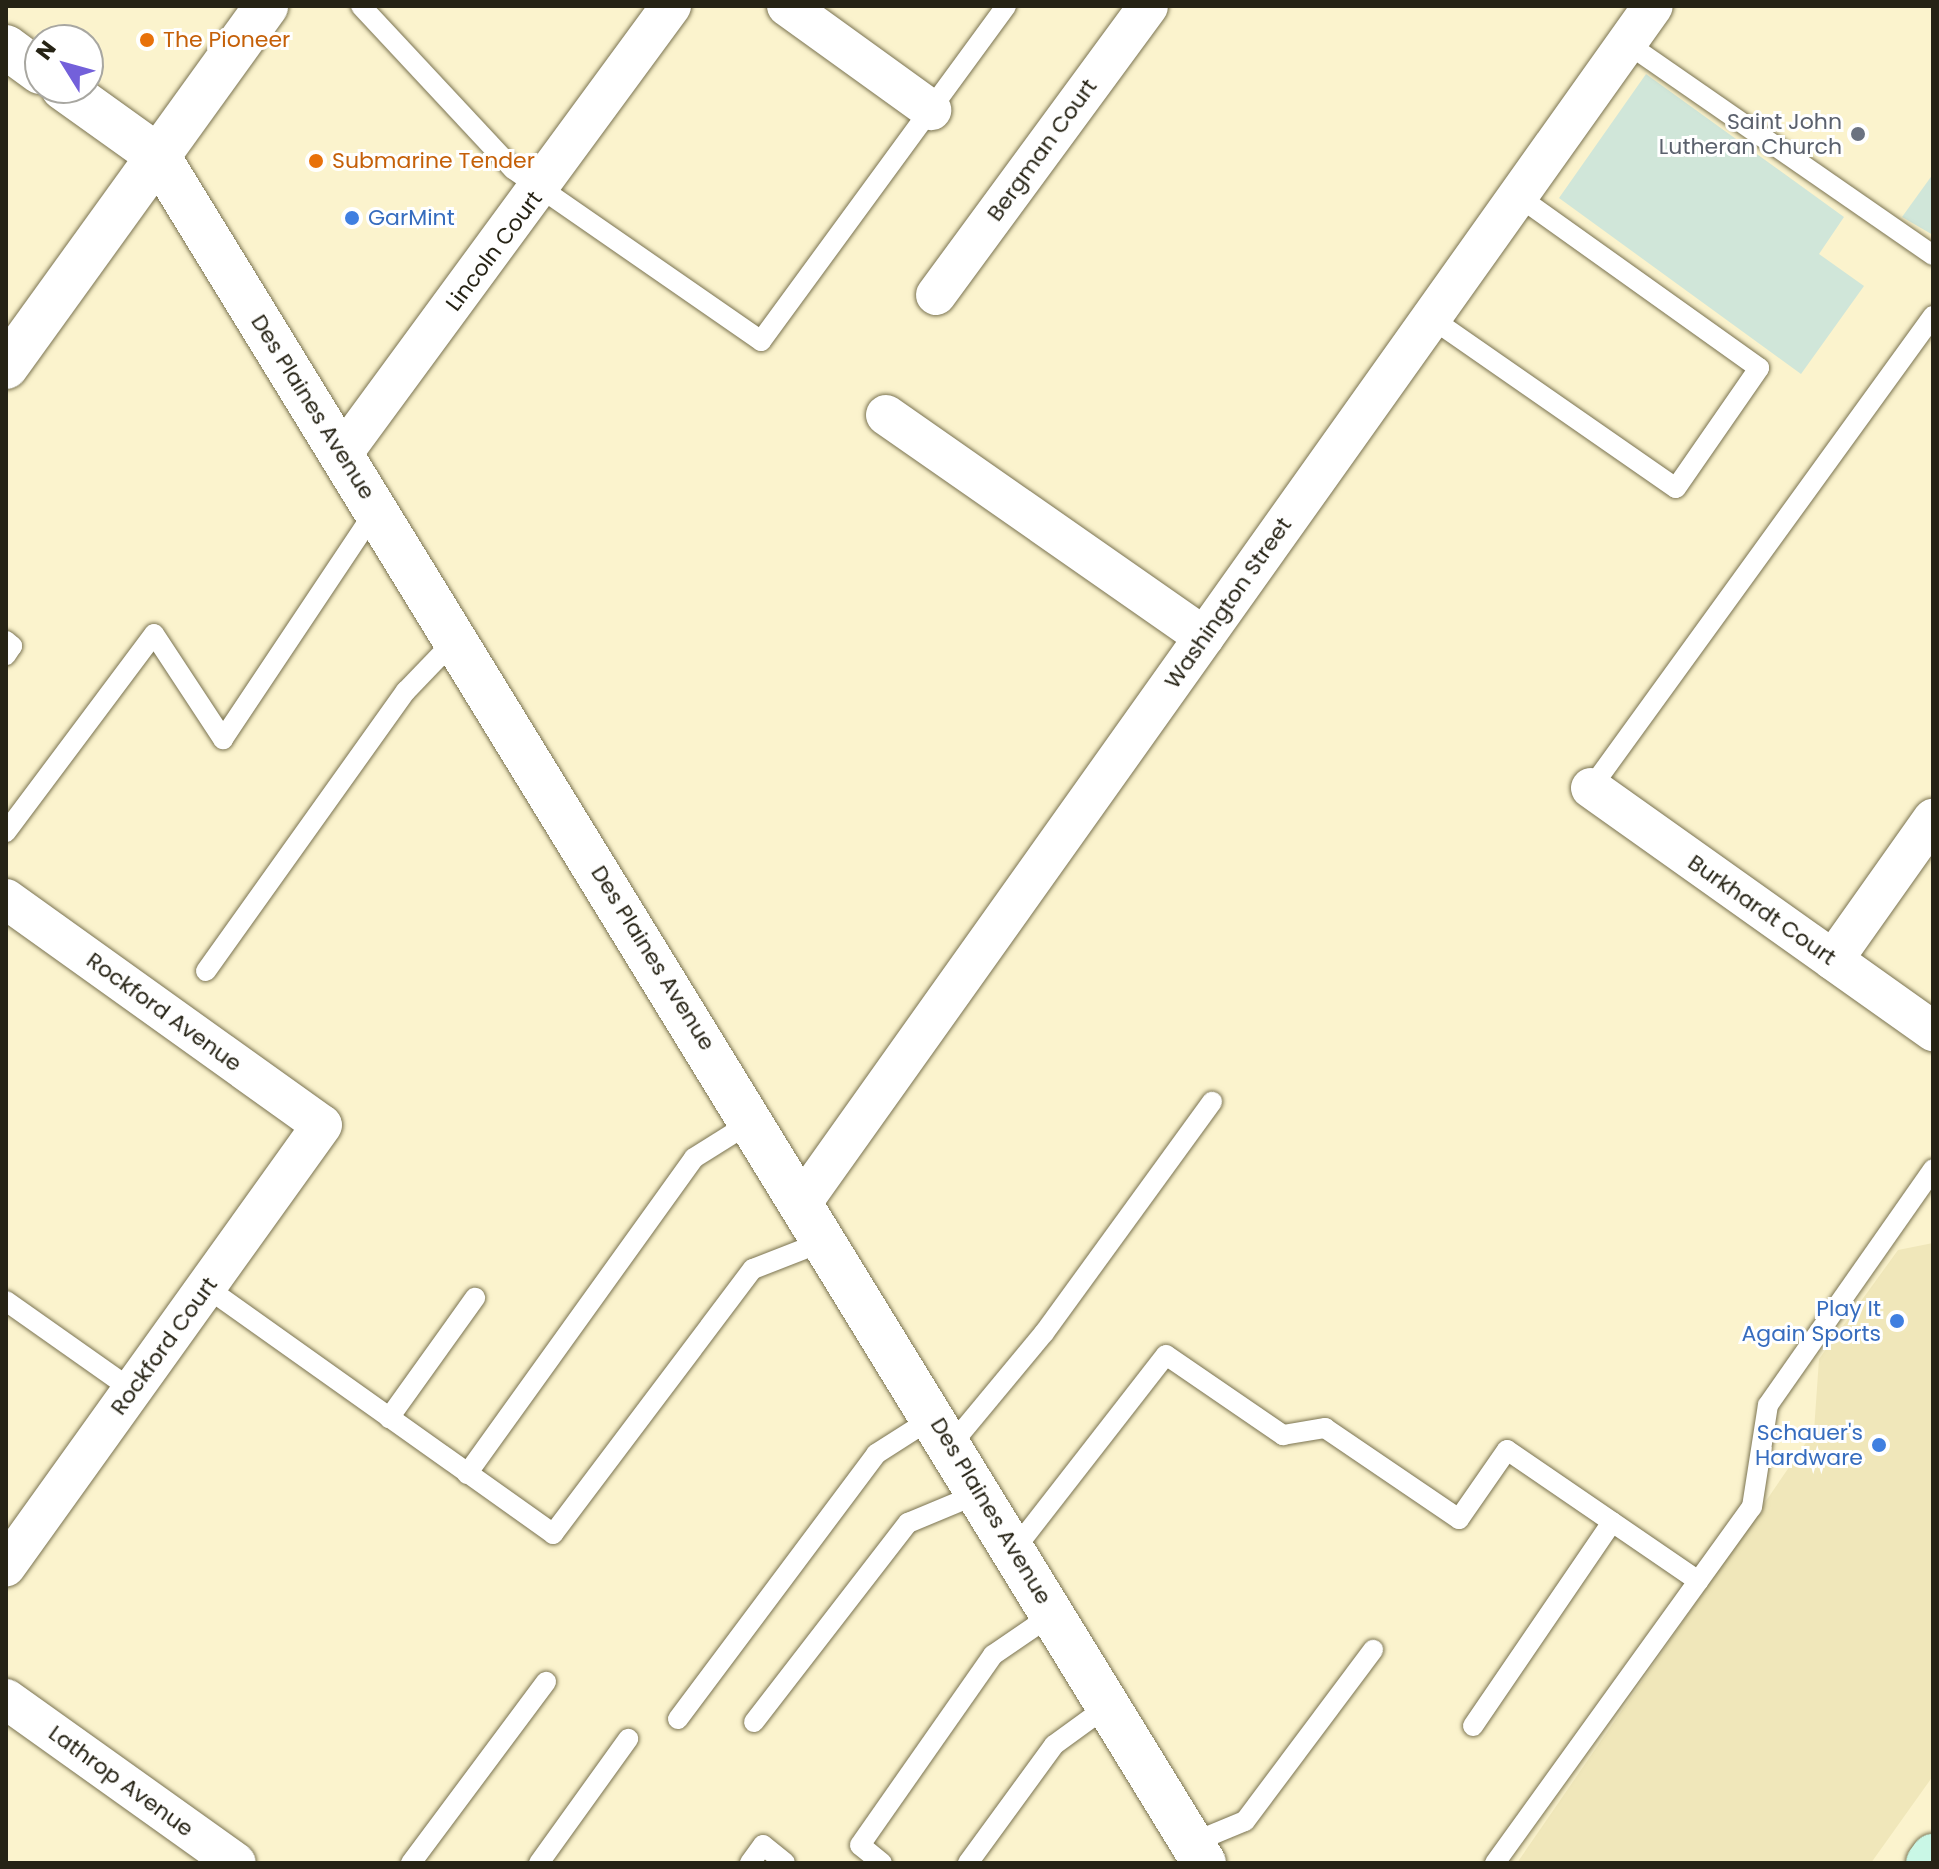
<!DOCTYPE html>
<html>
<head>
<meta charset="utf-8">
<style>
  body { margin:0 }
  #map { position:relative; width:1939px; height:1869px; overflow:hidden; background:#fbf3cd; font-family:Poppins,sans-serif }
  div>[style] { position:absolute }
  [style*='--x'] { left:calc(var(--x)*1px); top:calc(var(--y)*1px); width:calc(var(--w)*1px); rotate:calc(var(--a)*1deg) }
  .built>* { inset:0; background:#f0e7ba }
  .green>* { inset:0; background:#d0e6d9 }
  .roads { filter:drop-shadow(0 0 2px #7a7351) drop-shadow(0 0 2px #7a7351) }
  .service>* { height:20px; margin:-10px; padding:0 10px; transform-origin:10px; border-radius:10px; background:#fff }
  .minor>* { height:40px; margin:-20px; padding:0 20px; transform-origin:20px; border-radius:20px; background:#fff }
  .tertiary>* { height:44px; margin:-22px; padding:0 22px; transform-origin:22px; border-radius:22px; background:#fff }
  .secondary>* { height:44px; margin:-22px; padding:0 22px; transform-origin:22px; border-radius:22px; background:#c9f7e6 }
  .dots>* { width:22px; height:22px; translate:-50% -50%; box-sizing:border-box; border:4px solid #fff; border-radius:50% }
  span { translate:-50% -50%; white-space:nowrap; text-align:center; line-height:1.15; -webkit-text-stroke:6px #fff; paint-order:stroke }
  .food-label { font-size:22px; color:#c56008 }
  .left { translate:0 -50%; text-align:left }
  .worship-label { font-size:22px; color:#5b616d }
  .right { translate:-100% -50%; text-align:right }
  .street-label { font-size:22px; color:#262315 }
  .shop-label { font-size:22px; color:#366cbe }
  .frame { position:absolute; inset:0; border:8px solid #262315; pointer-events:none }
  .north { position:absolute; left:24px; top:24px; width:80px; height:80px; box-sizing:border-box; background:#fff; border:2px solid #a8a7a1; border-radius:50%; rotate:307deg; font-size:22px; font-weight:700; line-height:32px; text-align:center; color:#262315 }
  .north::after { content:''; display:block; margin:auto; width:28px; height:36px; background:#7360da; clip-path:polygon(50% 0,100% 100%,50% 72%,0 100%) }
</style>
</head>
<body>
<div id="map">
  <div class="built">
    <i style="clip-path:polygon(1933px 1243px,1933px 1776px,1871px 1863px,1517px 1863px,1814px 1431px,1819px 1359px,1898px 1250px)"></i>
  </div>
  <div class="green">
    <i style="clip-path:polygon(1646px 74px,1844px 217px,1819px 254px,1864px 286px,1801px 374px,1559px 198px)"></i>
    <i style="clip-path:polygon(1933px 174px,1933px 235px,1902px 217px)"></i>
  </div>
  <div class="roads">
    <div class="service">
      <i style="--x:361;--y:6;--w:223;--a:47"></i>
      <i style="--x:513;--y:169;--w:302;--a:34.7"></i>
      <i style="--x:761;--y:341;--w:415;--a:-53.8"></i>
      <i style="--x:1628;--y:44;--w:371;--a:34.7"></i>
      <i style="--x:1431;--y:318;--w:298;--a:34.8"></i>
      <i style="--x:1676;--y:488;--w:146;--a:-55.3"></i>
      <i style="--x:1759;--y:368;--w:296;--a:-144.5"></i>
      <i style="--x:6;--y:641;--w:8;--a:40"></i>
      <i style="--x:12;--y:646;--w:11;--a:124"></i>
      <i style="--x:1591;--y:788;--w:583;--a:-54.07"></i>
      <i style="--x:6;--y:832;--w:247;--a:-53.2"></i>
      <i style="--x:154;--y:634;--w:126;--a:56.7"></i>
      <i style="--x:223;--y:739;--w:275;--a:-56.3"></i>
      <i style="--x:206;--y:971;--w:344;--a:-54.5"></i>
      <i style="--x:406;--y:691;--w:72;--a:-46.1"></i>
      <i style="--x:206;--y:1287;--w:426;--a:35.4"></i>
      <i style="--x:553;--y:1534;--w:332;--a:-53"></i>
      <i style="--x:753;--y:1269;--w:77;--a:-21.3"></i>
      <i style="--x:6;--y:1301;--w:154;--a:35.2"></i>
      <i style="--x:389;--y:1418;--w:148;--a:-54.4"></i>
      <i style="--x:951;--y:1445;--w:146;--a:-50.3"></i>
      <i style="--x:1044;--y:1333;--w:286;--a:-54"></i>
      <i style="--x:467;--y:1474;--w:389;--a:-54.3"></i>
      <i style="--x:694;--y:1158;--w:70;--a:-32.1"></i>
      <i style="--x:1014;--y:1550;--w:247;--a:-52.1"></i>
      <i style="--x:1166;--y:1355;--w:142;--a:34.4"></i>
      <i style="--x:1283;--y:1435;--w:43;--a:-9.5"></i>
      <i style="--x:1325;--y:1428;--w:162;--a:34.2"></i>
      <i style="--x:1459;--y:1519;--w:84;--a:-55.2"></i>
      <i style="--x:1507;--y:1450;--w:232;--a:34.4"></i>
      <i style="--x:678;--y:1719;--w:331;--a:-53.2"></i>
      <i style="--x:876;--y:1454;--w:69;--a:-32.5"></i>
      <i style="--x:754;--y:1722;--w:252;--a:-52.3"></i>
      <i style="--x:908;--y:1523;--w:78;--a:-22.6"></i>
      <i style="--x:1473;--y:1726;--w:247;--a:-55.7"></i>
      <i style="--x:1192;--y:1843;--w:57;--a:-22.5"></i>
      <i style="--x:1245;--y:1821;--w:214;--a:-53.2"></i>
      <i style="--x:411;--y:1863;--w:226;--a:-53.3"></i>
      <i style="--x:539;--y:1863;--w:153;--a:-54.3"></i>
      <i style="--x:750;--y:1863;--w:22;--a:-54"></i>
      <i style="--x:763;--y:1845;--w:28;--a:39"></i>
      <i style="--x:882;--y:1863;--w:28;--a:-141"></i>
      <i style="--x:860;--y:1845;--w:232;--a:-55"></i>
      <i style="--x:993;--y:1655;--w:73;--a:-34.3"></i>
      <i style="--x:968;--y:1863;--w:146;--a:-53.9"></i>
      <i style="--x:1054;--y:1745;--w:68;--a:-36"></i>
      <i style="--x:1495;--y:1863;--w:439;--a:-54.2"></i>
      <i style="--x:1752;--y:1507;--w:103;--a:-81.1"></i>
      <i style="--x:1768;--y:1405;--w:288;--a:-55"></i>
    </div>
    <div class="minor">
      <i style="--x:787;--y:6;--w:178;--a:35.8"></i>
      <i style="--x:936;--y:295;--w:358;--a:-53.7"></i>
      <i style="--x:886;--y:415;--w:388;--a:34.9"></i>
      <i style="--x:342;--y:454;--w:556;--a:-53.71"></i>
      <i style="--x:1591;--y:788;--w:420;--a:35.4"></i>
      <i style="--x:6;--y:899;--w:388;--a:35.6"></i>
      <i style="--x:322;--y:1125;--w:543;--a:125.62"></i>
      <i style="--x:1833;--y:960;--w:173;--a:-54.7"></i>
      <i style="--x:803;--y:1201;--w:1466;--a:-54.58"></i>
      <i style="--x:6;--y:1699;--w:282;--a:35.5"></i>
    </div>
    <div class="tertiary">
      <i style="--x:6;--y:47;--w:42;--a:36.3"></i>
      <i style="--x:63;--y:88;--w:117;--a:35.6"></i>
      <i style="--x:158;--y:156;--w:2002;--a:58.5"></i>
      <i style="--x:6;--y:367;--w:445;--a:-54.2"></i>
    </div>
    <div class="secondary">
      <i style="--x:1928;--y:1863;--w:9;--a:-54"></i>
    </div>
  </div>
  <div class="dots">
    <i style="left:147px;top:40px;background:#e8710a"></i>
    <i style="left:1858px;top:134px;background:#6b7280"></i>
    <i style="left:316px;top:161px;background:#e8710a"></i>
    <i style="left:352px;top:218px;background:#3f7fe0"></i>
    <i style="left:1897px;top:1321px;background:#3f7fe0"></i>
    <i style="left:1879px;top:1445px;background:#3f7fe0"></i>
  </div>
  <div class="food-label">
    <span class="left" style="left:163px;top:40px">The Pioneer</span>
    <span class="left" style="left:332px;top:161px">Submarine Tender</span>
  </div>
  <div class="worship-label">
    <span class="right" style="left:1842px;top:134px">Saint John<br>Lutheran Church</span>
  </div>
  <div class="street-label">
    <span style="left:1042px;top:150px;rotate:-54deg">Bergman Court</span>
    <span style="left:494px;top:251px;rotate:-53deg">Lincoln Court</span>
    <span style="left:313px;top:407px;rotate:58deg">Des Plaines Avenue</span>
    <span style="left:1228px;top:603px;rotate:-55deg">Washington Street</span>
    <span style="left:1762px;top:910px;rotate:35deg">Burkhardt Court</span>
    <span style="left:653px;top:958px;rotate:58deg">Des Plaines Avenue</span>
    <span style="left:164px;top:1012px;rotate:36deg">Rockford Avenue</span>
    <span style="left:164px;top:1346px;rotate:-54deg">Rockford Court</span>
    <span style="left:991px;top:1511px;rotate:59deg">Des Plaines Avenue</span>
    <span style="left:121px;top:1781px;rotate:36deg">Lathrop Avenue</span>
  </div>
  <div class="shop-label">
    <span class="left" style="left:368px;top:218px">GarMint</span>
    <span class="right" style="left:1881px;top:1321px">Play It<br>Again Sports</span>
    <span class="right" style="left:1863px;top:1445px">Schauer's<br>Hardware</span>
  </div>
  <div class="frame"></div>
  <div class="north">N</div>
</div>
</body>
</html>
